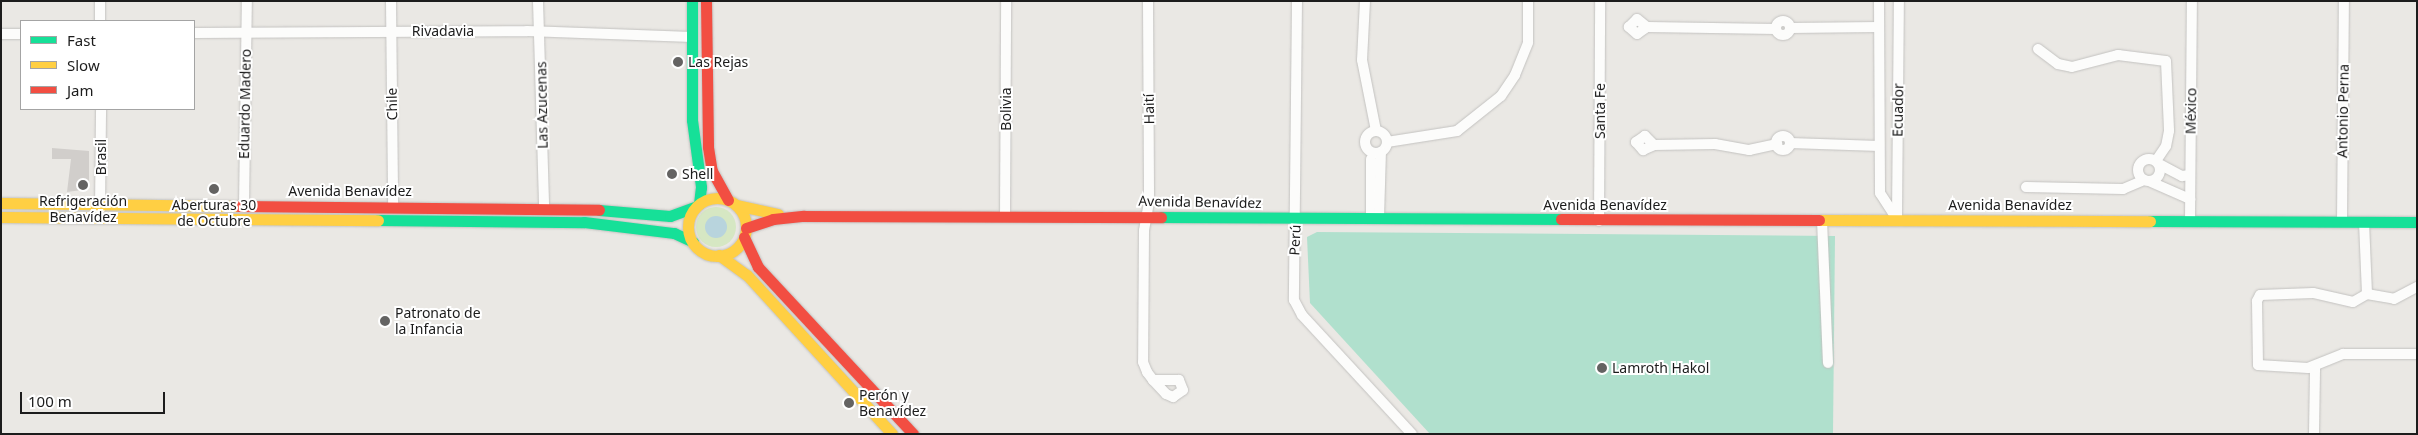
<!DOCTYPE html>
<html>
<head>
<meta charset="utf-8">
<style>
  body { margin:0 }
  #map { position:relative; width:2418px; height:435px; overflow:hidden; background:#eae8e4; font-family:"Noto Sans",sans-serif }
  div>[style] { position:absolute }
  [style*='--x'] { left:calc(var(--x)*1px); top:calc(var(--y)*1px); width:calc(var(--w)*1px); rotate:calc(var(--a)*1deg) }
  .grass>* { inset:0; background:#d6e7c3 }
  .round { border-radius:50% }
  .pitch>* { inset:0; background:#b0e0cd }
  .water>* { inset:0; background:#b8d4dd }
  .building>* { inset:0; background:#d1cecb }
  .roads { filter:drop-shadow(0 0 1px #c3c2c0) drop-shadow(0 0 1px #c3c2c0) }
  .street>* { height:10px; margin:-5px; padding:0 5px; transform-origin:5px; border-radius:5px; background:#fcfcfb }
  .street>.ring { margin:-5px; padding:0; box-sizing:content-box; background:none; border:10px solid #fcfcfb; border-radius:50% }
  .fast>* { height:11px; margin:-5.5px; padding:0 5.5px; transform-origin:5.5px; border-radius:5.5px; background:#16e098 }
  .slow>* { height:11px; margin:-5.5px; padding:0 5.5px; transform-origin:5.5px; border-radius:5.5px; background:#ffcf43 }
  .slow>.ring { margin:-5.5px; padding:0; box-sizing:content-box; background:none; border:11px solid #ffcf43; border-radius:50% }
  .jam>* { height:11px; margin:-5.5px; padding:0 5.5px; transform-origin:5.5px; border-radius:5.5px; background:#f24e42 }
  .dots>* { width:14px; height:14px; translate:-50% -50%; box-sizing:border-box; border:2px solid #fff; border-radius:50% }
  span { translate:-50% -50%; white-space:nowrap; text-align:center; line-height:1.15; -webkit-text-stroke:4px #fff; paint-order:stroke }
  .street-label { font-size:14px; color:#1c1c1c }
  .poi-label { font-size:14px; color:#1c1c1c }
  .left { translate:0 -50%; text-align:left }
  .frame { position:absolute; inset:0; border:2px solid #1c1c1c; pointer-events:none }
  .legend { position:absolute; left:20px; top:20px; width:175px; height:90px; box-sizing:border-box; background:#fff; border:1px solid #a4a4a4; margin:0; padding:6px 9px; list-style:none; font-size:15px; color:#1c1c1c }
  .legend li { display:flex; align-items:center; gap:10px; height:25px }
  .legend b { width:25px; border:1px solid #a4a4a4 }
  .scale { position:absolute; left:20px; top:392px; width:145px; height:22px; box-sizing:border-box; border:2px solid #1c1c1c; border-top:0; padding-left:6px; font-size:15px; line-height:18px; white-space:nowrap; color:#1c1c1c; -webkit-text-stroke:4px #fff; paint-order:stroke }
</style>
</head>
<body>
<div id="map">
  <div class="grass">
    <i class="round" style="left:696px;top:207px;width:40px;height:40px"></i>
  </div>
  <div class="pitch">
    <i style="clip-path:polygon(1317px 232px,1835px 236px,1833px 434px,1430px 434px,1310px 303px,1307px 237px)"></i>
  </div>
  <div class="water">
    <i class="round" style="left:705px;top:216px;width:22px;height:22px"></i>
  </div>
  <div class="building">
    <i style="clip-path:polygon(52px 148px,89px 151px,89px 189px,67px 192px,71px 159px,52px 159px)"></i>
  </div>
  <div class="roads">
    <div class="street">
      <i style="--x:100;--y:1;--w:20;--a:90"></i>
      <i style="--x:391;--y:1;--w:205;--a:89.4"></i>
      <i style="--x:538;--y:1;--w:208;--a:88.3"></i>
      <i style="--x:1148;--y:1;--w:201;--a:89.7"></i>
      <i style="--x:1149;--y:202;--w:29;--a:100"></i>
      <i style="--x:1144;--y:231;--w:131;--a:90.4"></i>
      <i style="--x:1143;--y:362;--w:11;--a:68"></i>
      <i style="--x:1147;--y:372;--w:10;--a:53"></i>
      <i style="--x:1153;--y:380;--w:19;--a:47"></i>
      <i style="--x:1166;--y:394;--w:8;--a:23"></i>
      <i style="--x:1173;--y:397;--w:12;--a:-35"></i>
      <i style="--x:1183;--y:390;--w:11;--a:-112"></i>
      <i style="--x:1179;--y:380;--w:26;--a:180"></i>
      <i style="--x:1297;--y:1;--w:299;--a:90.6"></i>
      <i style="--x:1294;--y:300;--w:17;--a:62"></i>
      <i style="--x:1302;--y:315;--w:162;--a:47.3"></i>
      <i style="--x:1365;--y:1;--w:59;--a:92.9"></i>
      <i style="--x:1362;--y:60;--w:72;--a:78.8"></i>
      <i style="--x:1879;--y:1;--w:192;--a:89.7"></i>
      <i style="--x:1880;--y:193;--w:31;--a:57"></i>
      <i class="ring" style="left:1776px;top:21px;width:4px;height:4px"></i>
      <i style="--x:1647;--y:27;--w:12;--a:145"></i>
      <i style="--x:1637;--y:34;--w:11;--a:-139"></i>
      <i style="--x:1629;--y:27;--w:11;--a:-45"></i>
      <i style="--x:1637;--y:19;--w:13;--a:39"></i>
      <i style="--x:1647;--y:27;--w:129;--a:0.9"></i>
      <i style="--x:1790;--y:28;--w:89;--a:-0.6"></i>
      <i style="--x:194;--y:33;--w:333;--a:-0.3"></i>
      <i style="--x:527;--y:31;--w:165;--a:2.1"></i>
      <i style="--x:1;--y:34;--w:20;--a:0"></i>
      <i style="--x:2038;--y:49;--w:25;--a:37"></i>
      <i style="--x:2058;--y:64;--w:14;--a:12"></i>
      <i style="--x:2072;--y:67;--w:48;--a:-14.6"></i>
      <i style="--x:2118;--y:55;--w:48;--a:7.1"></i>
      <i style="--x:2166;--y:61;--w:70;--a:87.5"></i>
      <i style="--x:2169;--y:131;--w:15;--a:101"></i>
      <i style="--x:2166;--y:146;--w:18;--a:124"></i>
      <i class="ring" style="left:1365px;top:131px;width:12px;height:12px"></i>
      <i class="ring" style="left:1776px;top:136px;width:4px;height:4px"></i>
      <i style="--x:1387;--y:142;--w:71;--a:-8.9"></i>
      <i style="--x:1457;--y:131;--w:56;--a:-38.5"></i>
      <i style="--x:1501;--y:96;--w:25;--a:-56"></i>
      <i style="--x:1515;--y:75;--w:35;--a:-68"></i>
      <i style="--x:1528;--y:42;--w:41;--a:-90"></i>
      <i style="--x:1790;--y:143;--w:89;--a:1.9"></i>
      <i style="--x:1654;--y:145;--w:13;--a:-135"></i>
      <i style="--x:1645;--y:136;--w:11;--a:146"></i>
      <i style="--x:1636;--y:142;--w:11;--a:49"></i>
      <i style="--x:1643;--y:150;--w:12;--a:-24"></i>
      <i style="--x:1654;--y:145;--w:61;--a:-0.9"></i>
      <i style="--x:1715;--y:144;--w:35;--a:10"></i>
      <i style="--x:1749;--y:150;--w:29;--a:-12"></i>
      <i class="ring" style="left:2138px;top:159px;width:12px;height:12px"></i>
      <i style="--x:2159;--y:164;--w:26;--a:28"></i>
      <i style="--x:2182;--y:176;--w:8;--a:-7"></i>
      <i style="--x:2151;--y:182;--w:43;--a:23.6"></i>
      <i style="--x:2026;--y:187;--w:97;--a:1.2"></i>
      <i style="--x:2123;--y:189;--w:23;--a:-23"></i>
      <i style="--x:244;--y:206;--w:205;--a:-89.2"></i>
      <i style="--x:100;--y:209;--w:100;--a:-89.4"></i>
      <i style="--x:1005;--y:217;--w:216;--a:-89.7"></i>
      <i style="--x:1371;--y:218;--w:59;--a:-90"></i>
      <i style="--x:1379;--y:218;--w:66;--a:-88.3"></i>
      <i style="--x:1897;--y:218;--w:217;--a:-89.5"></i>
      <i style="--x:1822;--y:220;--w:143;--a:87.6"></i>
      <i style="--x:2190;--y:220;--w:219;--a:-89.5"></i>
      <i style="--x:1599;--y:221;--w:220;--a:-89.7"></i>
      <i style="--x:2342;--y:221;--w:220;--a:-89.5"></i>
      <i style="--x:2364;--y:222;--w:72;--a:87.6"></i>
      <i style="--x:2367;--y:294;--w:16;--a:150"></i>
      <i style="--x:2353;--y:302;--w:41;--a:-167.3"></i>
      <i style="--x:2313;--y:293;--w:53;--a:177.8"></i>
      <i style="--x:2260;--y:295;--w:7;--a:117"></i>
      <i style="--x:2257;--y:301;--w:64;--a:89.1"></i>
      <i style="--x:2258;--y:365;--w:50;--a:3.4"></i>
      <i style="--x:2308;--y:368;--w:38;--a:-22"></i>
      <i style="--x:2343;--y:354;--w:74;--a:0"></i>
      <i style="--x:2367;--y:294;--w:27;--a:10"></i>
      <i style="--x:2394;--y:299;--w:26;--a:-28"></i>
      <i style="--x:2314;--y:434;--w:67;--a:-89.1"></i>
    </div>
    <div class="fast">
      <i style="--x:692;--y:1;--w:119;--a:90"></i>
      <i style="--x:692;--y:120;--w:68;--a:82.3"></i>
      <i style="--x:701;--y:187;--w:17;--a:97"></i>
      <i style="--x:599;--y:210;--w:71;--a:4.8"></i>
      <i style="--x:670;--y:216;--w:27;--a:-20"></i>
      <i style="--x:1161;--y:217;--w:400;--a:0.3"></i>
      <i style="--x:378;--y:220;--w:206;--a:0.6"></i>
      <i style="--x:584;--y:222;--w:91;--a:7"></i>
      <i style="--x:674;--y:233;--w:21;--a:25"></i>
      <i style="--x:2150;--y:221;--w:267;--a:0.2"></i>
    </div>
    <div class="slow">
      <i class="ring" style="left:688px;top:198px;width:47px;height:47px"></i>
      <i style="--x:1;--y:203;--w:237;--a:0.7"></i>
      <i style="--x:736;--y:205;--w:43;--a:12.1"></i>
      <i style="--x:1;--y:217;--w:377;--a:0.5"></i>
      <i style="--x:1819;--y:220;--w:331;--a:0.2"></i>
      <i style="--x:719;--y:255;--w:34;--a:36"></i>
      <i style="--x:747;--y:275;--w:215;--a:47.6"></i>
    </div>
    <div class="jam">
      <i style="--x:706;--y:1;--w:146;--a:89.2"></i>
      <i style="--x:708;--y:147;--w:24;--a:81"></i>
      <i style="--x:712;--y:171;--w:33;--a:61"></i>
      <i style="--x:238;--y:206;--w:361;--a:0.6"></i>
      <i style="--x:1561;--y:219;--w:258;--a:0.2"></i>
      <i style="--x:746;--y:228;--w:28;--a:-18"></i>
      <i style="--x:773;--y:219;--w:31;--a:-6"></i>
      <i style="--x:804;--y:216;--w:357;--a:0.2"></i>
      <i style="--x:744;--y:237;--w:33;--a:65"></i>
      <i style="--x:758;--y:267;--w:228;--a:47.1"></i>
    </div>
  </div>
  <div class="dots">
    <i style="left:678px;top:62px;background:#646362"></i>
    <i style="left:672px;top:174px;background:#646362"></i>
    <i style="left:83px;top:185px;background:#646362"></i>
    <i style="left:214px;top:189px;background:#646362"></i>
    <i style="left:385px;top:321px;background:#646362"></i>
    <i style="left:1602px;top:368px;background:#646362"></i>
    <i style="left:849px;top:403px;background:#646362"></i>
  </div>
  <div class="street-label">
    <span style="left:443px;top:31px">Rivadavia</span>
    <span style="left:245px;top:104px;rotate:-89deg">Eduardo Madero</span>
    <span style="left:392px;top:104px;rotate:-91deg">Chile</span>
    <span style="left:542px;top:105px;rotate:-91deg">Las Azucenas</span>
    <span style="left:1006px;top:109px;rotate:-90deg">Bolivia</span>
    <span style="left:1149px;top:109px;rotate:-91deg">Haití</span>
    <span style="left:1898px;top:110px;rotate:-89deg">Ecuador</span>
    <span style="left:1600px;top:111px;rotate:-90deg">Santa Fe</span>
    <span style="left:2191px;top:111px;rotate:-89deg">México</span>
    <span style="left:2343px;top:111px;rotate:-89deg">Antonio Perna</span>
    <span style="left:101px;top:157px;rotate:-90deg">Brasil</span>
    <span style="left:350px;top:191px">Avenida Benavídez</span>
    <span style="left:1200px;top:202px;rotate:1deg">Avenida Benavídez</span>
    <span style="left:1605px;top:205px">Avenida Benavídez</span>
    <span style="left:2010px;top:205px">Avenida Benavídez</span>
    <span style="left:1295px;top:240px;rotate:-87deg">Perú</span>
  </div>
  <div class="poi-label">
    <span class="left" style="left:688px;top:62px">Las Rejas</span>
    <span class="left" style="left:682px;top:174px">Shell</span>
    <span style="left:83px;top:209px">Refrigeración<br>Benavídez</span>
    <span style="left:214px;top:213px">Aberturas 30<br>de Octubre</span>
    <span class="left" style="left:395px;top:321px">Patronato de<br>la Infancia</span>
    <span class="left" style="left:1612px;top:368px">Lamroth Hakol</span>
    <span class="left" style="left:859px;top:403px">Perón y<br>Benavídez</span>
  </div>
  <div class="frame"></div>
  <ul class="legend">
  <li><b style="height:6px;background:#16e098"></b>Fast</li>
  <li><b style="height:6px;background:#ffcf43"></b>Slow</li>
  <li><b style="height:6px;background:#f24e42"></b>Jam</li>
  </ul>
  <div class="scale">100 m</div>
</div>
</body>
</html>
